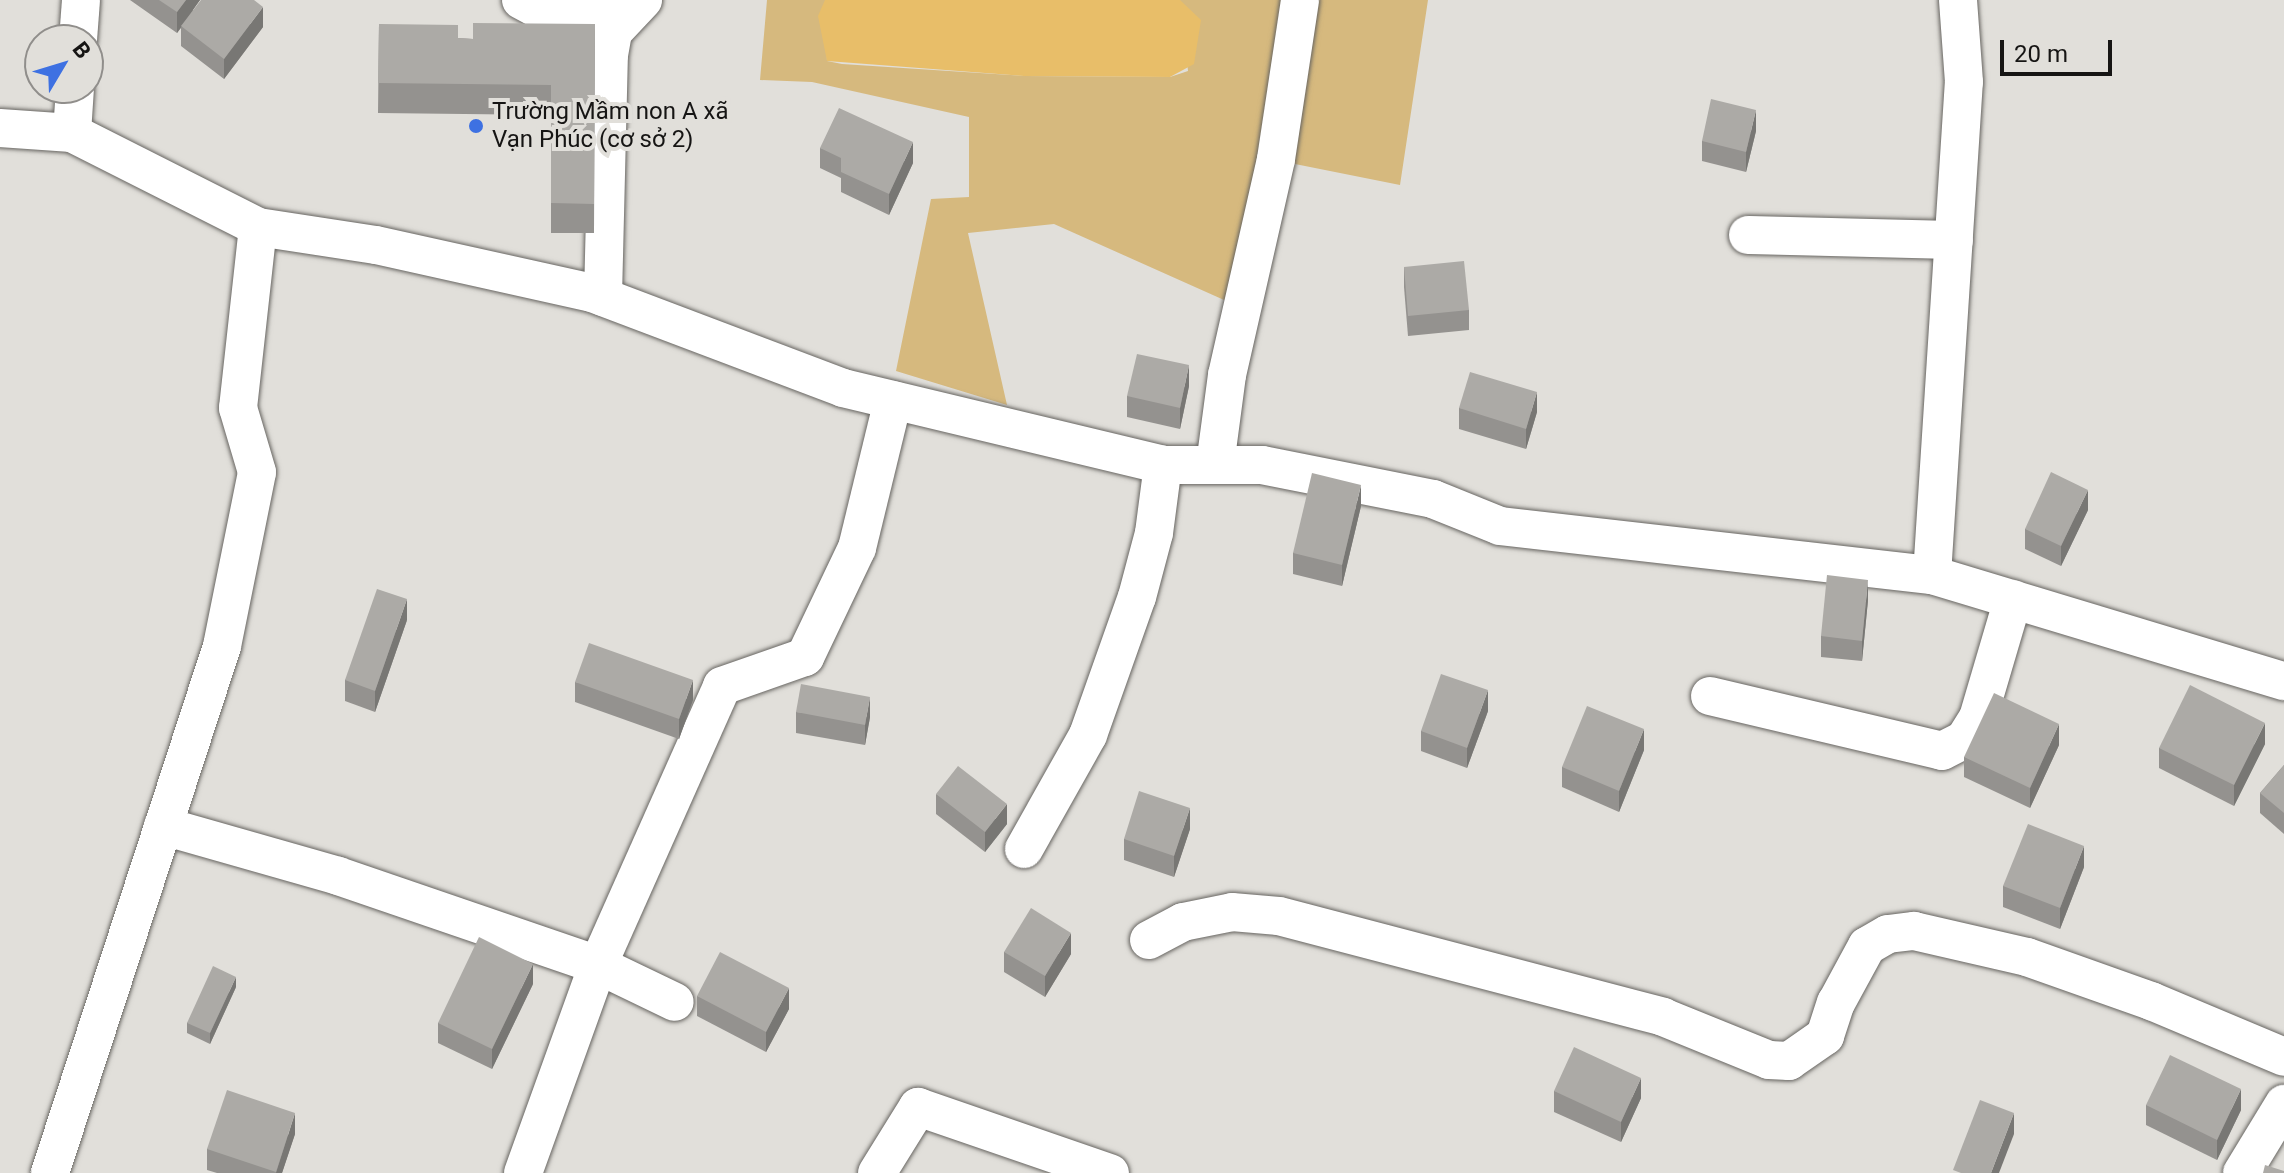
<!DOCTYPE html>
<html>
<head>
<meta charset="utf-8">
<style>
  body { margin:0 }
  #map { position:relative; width:2284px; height:1173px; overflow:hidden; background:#e1dfda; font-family:Roboto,sans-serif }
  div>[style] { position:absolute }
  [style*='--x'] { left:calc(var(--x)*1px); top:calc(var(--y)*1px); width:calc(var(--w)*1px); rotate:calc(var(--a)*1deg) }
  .green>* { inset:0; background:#d6b97e }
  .water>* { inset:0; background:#e8be69 }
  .roads { filter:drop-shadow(0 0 2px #676561) drop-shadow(0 0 2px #676561) }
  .minor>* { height:38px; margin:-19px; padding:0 19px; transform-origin:19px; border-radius:19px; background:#fff }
  .wall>* { inset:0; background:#94928f }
  .shaded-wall>* { inset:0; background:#787774 }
  .building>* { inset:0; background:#acaaa6 }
  .dots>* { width:22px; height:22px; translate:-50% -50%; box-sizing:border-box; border:4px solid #e1dfda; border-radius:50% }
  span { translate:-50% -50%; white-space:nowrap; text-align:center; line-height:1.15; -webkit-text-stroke:8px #e1dfda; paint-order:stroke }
  .poi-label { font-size:24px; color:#161514 }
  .left { translate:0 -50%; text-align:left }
  .north { position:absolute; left:24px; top:24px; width:80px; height:80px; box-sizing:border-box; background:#e1dfda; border:2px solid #908e8b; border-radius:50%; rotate:52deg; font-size:22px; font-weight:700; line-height:32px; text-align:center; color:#161514 }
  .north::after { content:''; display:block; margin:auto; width:28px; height:36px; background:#3e71e2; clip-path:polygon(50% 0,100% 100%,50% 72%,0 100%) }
  .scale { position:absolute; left:2000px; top:40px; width:112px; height:36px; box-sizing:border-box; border:4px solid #161514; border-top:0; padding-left:10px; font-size:24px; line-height:28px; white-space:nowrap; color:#161514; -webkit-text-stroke:6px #e1dfda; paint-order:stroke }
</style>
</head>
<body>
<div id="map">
  <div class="green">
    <i style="clip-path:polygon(767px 0,825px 0,827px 61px,842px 64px,1024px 76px,1170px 77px,1188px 71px,1180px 0,1428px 0,1400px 185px,1275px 160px,1233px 304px,1054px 224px,968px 233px,1007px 405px,896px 371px,931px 199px,969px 197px,969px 117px,812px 82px,760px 80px)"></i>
  </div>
  <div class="water">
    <i style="clip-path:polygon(825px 0,1180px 0,1201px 20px,1194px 64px,1170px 77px,1024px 76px,827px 61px,818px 16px)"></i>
  </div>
  <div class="roads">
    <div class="minor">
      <i style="--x:521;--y:0;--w:17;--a:28"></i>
      <i style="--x:536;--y:8;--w:34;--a:7"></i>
      <i style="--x:570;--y:12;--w:60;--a:-11.5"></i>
      <i style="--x:78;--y:40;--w:40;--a:-85.7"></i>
      <i style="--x:0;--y:128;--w:72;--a:4"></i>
      <i style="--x:72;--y:133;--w:208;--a:26.8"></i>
      <i style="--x:258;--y:227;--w:119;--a:8.7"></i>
      <i style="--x:376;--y:245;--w:221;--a:12.5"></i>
      <i style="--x:592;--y:293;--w:268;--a:20.7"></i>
      <i style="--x:843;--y:388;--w:329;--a:13.5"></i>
      <i style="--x:1163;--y:465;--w:99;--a:0"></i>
      <i style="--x:1262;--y:465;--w:174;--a:11.2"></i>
      <i style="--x:1433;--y:499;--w:72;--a:21.9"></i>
      <i style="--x:1500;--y:526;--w:435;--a:6.5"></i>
      <i style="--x:1932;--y:575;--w:368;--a:16.8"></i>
      <i style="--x:72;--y:133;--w:45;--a:-86.2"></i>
      <i style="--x:1748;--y:235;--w:206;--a:1.4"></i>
      <i style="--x:603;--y:297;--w:242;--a:-88.6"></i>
      <i style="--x:609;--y:55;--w:23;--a:-80"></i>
      <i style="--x:613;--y:32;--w:44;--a:-46.8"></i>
      <i style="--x:1215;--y:465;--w:91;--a:-82.4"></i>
      <i style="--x:1227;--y:375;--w:221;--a:-77.2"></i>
      <i style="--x:1276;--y:159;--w:161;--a:-81.4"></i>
      <i style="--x:1932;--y:575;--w:494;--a:-86.3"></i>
      <i style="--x:1964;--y:82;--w:82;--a:-94.2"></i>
      <i style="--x:1710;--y:696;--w:238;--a:13.3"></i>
      <i style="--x:1942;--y:751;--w:25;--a:-27"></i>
      <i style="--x:1964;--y:740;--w:26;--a:-58"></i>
      <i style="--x:1978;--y:718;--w:124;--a:-73.6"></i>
      <i style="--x:163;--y:826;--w:182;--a:15.9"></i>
      <i style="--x:338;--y:876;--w:275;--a:18.9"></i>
      <i style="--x:598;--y:965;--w:85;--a:25.7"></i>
      <i style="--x:1024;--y:849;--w:131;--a:-60.7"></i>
      <i style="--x:1088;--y:735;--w:146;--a:-70.5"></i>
      <i style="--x:1137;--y:597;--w:66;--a:-75.1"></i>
      <i style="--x:1154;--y:533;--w:69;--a:-82.5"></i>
      <i style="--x:1149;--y:940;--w:38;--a:-28"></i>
      <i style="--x:1183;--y:922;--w:50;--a:-11.5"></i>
      <i style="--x:1232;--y:912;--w:47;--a:4.9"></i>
      <i style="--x:1279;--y:916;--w:397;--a:14.7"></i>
      <i style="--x:1663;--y:1017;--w:114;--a:22.1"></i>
      <i style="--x:1769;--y:1060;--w:20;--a:3"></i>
      <i style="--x:1789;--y:1061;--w:44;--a:-34.8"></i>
      <i style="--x:1825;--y:1036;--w:35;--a:-72"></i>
      <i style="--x:1836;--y:1003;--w:65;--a:-61.5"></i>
      <i style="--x:1867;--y:946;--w:24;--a:-30"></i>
      <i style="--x:1888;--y:934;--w:26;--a:-7"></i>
      <i style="--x:1914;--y:931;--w:116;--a:13"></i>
      <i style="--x:2027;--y:957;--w:132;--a:19.5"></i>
      <i style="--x:2151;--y:1001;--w:144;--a:22.8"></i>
      <i style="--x:50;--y:1173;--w:554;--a:-71.92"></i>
      <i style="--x:222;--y:646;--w:177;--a:-78.6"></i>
      <i style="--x:257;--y:472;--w:67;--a:-106.5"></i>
      <i style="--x:238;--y:408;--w:182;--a:-83.7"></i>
      <i style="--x:523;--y:1173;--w:221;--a:-70.2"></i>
      <i style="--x:598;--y:965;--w:305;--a:-66"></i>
      <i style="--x:722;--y:686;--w:88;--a:-19.3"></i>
      <i style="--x:805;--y:657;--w:121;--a:-64.5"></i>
      <i style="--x:857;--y:548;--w:152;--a:-76.3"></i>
      <i style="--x:877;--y:1173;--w:78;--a:-58.2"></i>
      <i style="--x:918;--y:1107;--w:203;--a:19"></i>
      <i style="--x:2242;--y:1173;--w:81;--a:-58.7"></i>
    </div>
  </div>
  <div class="wall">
    <i style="clip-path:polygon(130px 0,200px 0,192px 10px,263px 27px,224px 79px,181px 46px,181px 28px,177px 33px)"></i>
    <i style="clip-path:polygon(379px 24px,458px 38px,473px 39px,595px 24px,594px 233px,551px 233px,551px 115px,378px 113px)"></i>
    <i style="clip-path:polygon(1756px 131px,1746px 172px,1702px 161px,1702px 141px)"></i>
    <i style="clip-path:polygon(820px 148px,913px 163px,889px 215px,841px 192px,841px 178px,820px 168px)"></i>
    <i style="clip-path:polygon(1404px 267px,1469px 310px,1469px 330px,1408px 336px,1404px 287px)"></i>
    <i style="clip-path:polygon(1189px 386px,1180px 429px,1127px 417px,1127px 396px)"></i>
    <i style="clip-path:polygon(1459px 408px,1537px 412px,1526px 449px,1459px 429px)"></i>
    <i style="clip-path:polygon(1361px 506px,1342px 586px,1293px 574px,1293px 553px)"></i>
    <i style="clip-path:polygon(2088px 510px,2061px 566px,2025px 549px,2025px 529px)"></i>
    <i style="clip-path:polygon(1868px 600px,1862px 661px,1821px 657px,1821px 636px)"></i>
    <i style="clip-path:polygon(407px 620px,375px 712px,345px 701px,345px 680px)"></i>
    <i style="clip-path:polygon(575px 682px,693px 700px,679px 739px,575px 702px)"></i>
    <i style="clip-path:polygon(1488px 711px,1467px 768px,1421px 751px,1421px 731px)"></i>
    <i style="clip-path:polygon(796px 712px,870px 717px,865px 745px,796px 733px)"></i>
    <i style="clip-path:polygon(2265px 744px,2234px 806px,2159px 768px,2159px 748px)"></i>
    <i style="clip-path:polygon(2059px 745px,2030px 808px,1964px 777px,1964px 757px)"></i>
    <i style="clip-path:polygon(1644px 750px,1619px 812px,1562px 787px,1562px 767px)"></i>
    <i style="clip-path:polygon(2284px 765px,2284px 834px,2260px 813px,2260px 793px)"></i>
    <i style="clip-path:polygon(936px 794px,1007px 824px,985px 852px,936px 814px)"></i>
    <i style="clip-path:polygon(1190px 829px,1174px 877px,1124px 860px,1124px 839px)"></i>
    <i style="clip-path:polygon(2084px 867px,2060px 929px,2003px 907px,2003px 886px)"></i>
    <i style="clip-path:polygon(1004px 952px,1071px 954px,1045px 997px,1004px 972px)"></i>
    <i style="clip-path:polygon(533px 984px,492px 1069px,438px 1043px,438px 1023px)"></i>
    <i style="clip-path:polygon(236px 987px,210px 1044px,187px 1033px,187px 1023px)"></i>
    <i style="clip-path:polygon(697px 996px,789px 1009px,766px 1052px,697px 1016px)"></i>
    <i style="clip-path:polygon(1554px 1091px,1641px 1098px,1621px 1142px,1554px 1112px)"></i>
    <i style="clip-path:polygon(2146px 1105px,2241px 1110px,2217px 1160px,2146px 1125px)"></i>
    <i style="clip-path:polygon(295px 1134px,282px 1173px,217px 1173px,207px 1170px,207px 1149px)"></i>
  </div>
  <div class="shaded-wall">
    <i style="clip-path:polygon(186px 0,200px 0,177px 33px,177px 12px)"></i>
    <i style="clip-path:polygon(263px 7px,263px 27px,224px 79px,224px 59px)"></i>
    <i style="clip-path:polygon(1756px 110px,1756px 131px,1746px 172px,1746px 152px)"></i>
    <i style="clip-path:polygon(913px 142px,913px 163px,889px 215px,889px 194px)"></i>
    <i style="clip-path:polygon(1189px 365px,1189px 386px,1180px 429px,1180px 408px)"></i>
    <i style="clip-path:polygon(1537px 392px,1537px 412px,1526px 449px,1526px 429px)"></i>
    <i style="clip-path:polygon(1361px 485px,1361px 506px,1342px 586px,1342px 565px)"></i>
    <i style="clip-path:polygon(2088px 490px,2088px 510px,2061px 566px,2061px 546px)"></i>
    <i style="clip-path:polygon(1868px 580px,1868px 600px,1862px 661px,1862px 641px)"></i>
    <i style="clip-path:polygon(407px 599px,407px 620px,375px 712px,375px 691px)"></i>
    <i style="clip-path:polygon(693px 680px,693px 700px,679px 739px,679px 719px)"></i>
    <i style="clip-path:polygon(1488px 690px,1488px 711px,1467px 768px,1467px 748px)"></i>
    <i style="clip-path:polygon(870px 697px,870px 717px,865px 745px,865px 725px)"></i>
    <i style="clip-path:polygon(2265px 723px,2265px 744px,2234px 806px,2234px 785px)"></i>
    <i style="clip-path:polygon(2059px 724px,2059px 745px,2030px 808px,2030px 788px)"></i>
    <i style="clip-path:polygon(1644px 729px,1644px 750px,1619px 812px,1619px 791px)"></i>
    <i style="clip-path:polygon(1007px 804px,1007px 824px,985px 852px,985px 832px)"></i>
    <i style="clip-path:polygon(1190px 808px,1190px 829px,1174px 877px,1174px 856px)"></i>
    <i style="clip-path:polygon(2084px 846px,2084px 867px,2060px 929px,2060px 908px)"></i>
    <i style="clip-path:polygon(1071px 933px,1071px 954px,1045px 997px,1045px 976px)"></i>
    <i style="clip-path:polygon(533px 964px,533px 984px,492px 1069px,492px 1049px)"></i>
    <i style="clip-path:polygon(236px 977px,236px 987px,210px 1044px,210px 1033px)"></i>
    <i style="clip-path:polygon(789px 988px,789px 1009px,766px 1052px,766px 1032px)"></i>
    <i style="clip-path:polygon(1641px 1078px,1641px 1098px,1621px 1142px,1621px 1122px)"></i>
    <i style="clip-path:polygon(2241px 1089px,2241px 1110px,2217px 1160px,2217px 1140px)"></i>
    <i style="clip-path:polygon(295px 1113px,295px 1134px,282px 1173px,276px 1173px)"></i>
    <i style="clip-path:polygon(2014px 1113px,2014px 1134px,1999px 1173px,1991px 1173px)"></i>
  </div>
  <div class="building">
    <i style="clip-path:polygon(159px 0,186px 0,177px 12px)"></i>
    <i style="clip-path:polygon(201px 0,254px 0,263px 7px,224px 59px,181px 26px)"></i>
    <i style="clip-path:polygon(473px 23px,595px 24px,594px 204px,551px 203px,551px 85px,378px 83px,379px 24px,458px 25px,458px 38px,473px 39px)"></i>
    <i style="clip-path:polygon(1711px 99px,1756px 110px,1746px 152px,1702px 141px)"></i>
    <i style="clip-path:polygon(839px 108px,913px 142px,889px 194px,841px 172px,841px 158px,820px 148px)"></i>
    <i style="clip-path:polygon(1464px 261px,1469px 310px,1408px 316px,1404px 267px)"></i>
    <i style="clip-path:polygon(1137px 354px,1189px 365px,1180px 408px,1127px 396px)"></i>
    <i style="clip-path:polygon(1470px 372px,1537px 392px,1526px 429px,1459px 408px)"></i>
    <i style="clip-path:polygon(2051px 472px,2088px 490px,2061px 546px,2025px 529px)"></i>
    <i style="clip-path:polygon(1312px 473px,1361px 485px,1342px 565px,1293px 553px)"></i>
    <i style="clip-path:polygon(1827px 575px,1868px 580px,1862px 641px,1821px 636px)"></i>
    <i style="clip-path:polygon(377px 589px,407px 599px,375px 691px,345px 680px)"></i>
    <i style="clip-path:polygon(589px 643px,693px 680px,679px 719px,575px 682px)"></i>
    <i style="clip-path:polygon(1441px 674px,1488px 690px,1467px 748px,1421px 731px)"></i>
    <i style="clip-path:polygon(801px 684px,870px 697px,865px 725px,796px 712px)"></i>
    <i style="clip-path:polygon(2190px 685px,2265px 723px,2234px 785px,2159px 748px)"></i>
    <i style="clip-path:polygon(1994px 693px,2059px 724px,2030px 788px,1964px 757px)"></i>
    <i style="clip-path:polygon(1587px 706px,1644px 729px,1619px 791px,1562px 767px)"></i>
    <i style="clip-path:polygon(2284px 765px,2284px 813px,2260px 793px)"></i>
    <i style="clip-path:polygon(958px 766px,1007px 804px,985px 832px,936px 794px)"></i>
    <i style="clip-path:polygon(1139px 791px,1190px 808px,1174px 856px,1124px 839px)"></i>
    <i style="clip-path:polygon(2028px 824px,2084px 846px,2060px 908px,2003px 886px)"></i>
    <i style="clip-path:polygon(1031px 908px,1071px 933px,1045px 976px,1004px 952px)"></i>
    <i style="clip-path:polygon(479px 937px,533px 964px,492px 1049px,438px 1023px)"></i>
    <i style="clip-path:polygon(720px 952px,789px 988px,766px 1032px,697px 996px)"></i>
    <i style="clip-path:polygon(213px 966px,236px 977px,210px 1033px,187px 1023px)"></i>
    <i style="clip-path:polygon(1574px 1047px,1641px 1078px,1621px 1122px,1554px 1091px)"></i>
    <i style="clip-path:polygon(2170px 1055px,2241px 1089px,2217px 1140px,2146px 1105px)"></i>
    <i style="clip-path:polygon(227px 1090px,295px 1113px,276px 1172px,207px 1149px)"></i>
    <i style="clip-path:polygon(1980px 1100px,2014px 1113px,1991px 1173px,1961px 1173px,1953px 1170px)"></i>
    <i style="clip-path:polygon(2265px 1165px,2284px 1171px,2284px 1173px,2263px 1173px)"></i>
  </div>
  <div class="dots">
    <i style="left:476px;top:126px;background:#3e71e2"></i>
  </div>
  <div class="poi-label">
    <span class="left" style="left:492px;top:126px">Trường Mầm non A xã<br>Vạn Phúc (cơ sở 2)</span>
  </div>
  <div class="north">B</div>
  <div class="scale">20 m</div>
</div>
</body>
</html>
